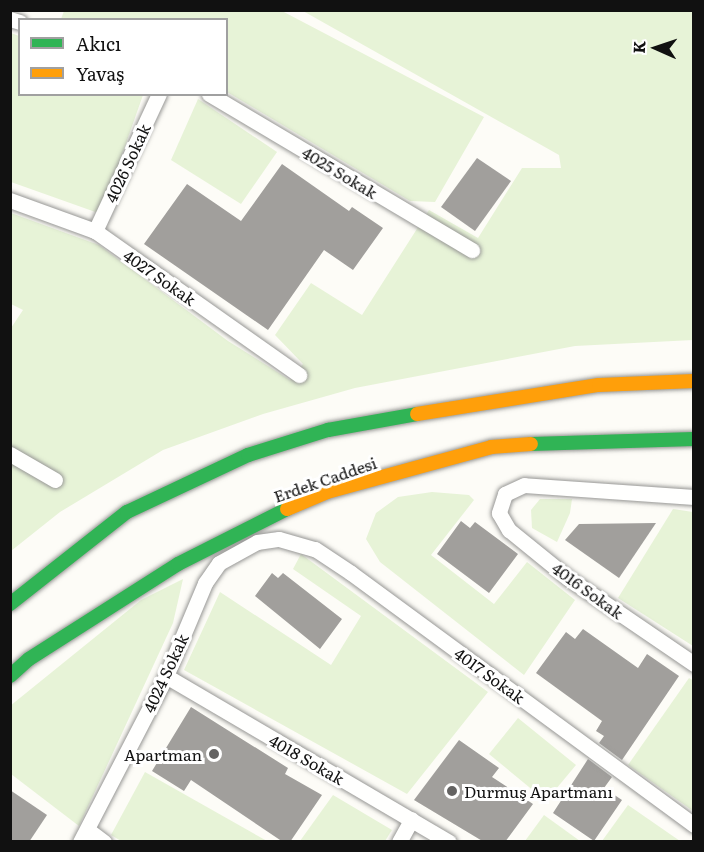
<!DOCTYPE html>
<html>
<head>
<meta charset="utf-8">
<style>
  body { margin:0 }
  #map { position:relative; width:704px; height:852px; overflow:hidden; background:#fdfcf7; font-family:Literata,serif }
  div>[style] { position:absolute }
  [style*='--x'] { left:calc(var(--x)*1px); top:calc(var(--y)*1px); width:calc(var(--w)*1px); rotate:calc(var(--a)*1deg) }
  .green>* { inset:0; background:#e7f3d7 }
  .building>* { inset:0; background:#a19f9c }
  .roads { filter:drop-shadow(0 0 2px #979795) drop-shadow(0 0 2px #979795) }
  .lane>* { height:15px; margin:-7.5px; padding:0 7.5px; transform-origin:7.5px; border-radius:7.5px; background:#fffffe }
  .fast>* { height:14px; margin:-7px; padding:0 7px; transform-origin:7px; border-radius:7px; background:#30b455 }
  .slow>* { height:14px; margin:-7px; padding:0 7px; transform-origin:7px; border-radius:7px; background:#ff9f0a }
  .dots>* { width:16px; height:16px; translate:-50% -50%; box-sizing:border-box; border:3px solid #fff; border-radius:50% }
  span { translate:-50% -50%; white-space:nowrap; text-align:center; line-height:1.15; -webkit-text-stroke:6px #fff; paint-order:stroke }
  .street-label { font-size:16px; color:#111 }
  .poi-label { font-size:16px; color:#111 }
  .right { translate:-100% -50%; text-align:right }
  .left { translate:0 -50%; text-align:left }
  .frame { position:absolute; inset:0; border:12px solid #111; pointer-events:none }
  .legend { position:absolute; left:18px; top:18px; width:210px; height:78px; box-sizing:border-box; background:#fff; border:2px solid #a0a0a0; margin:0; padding:8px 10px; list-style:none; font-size:18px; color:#111 }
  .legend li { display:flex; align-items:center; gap:12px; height:30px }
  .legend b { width:30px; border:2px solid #a0a0a0 }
  .north { position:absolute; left:626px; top:18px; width:60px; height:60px; -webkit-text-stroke:4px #fff; paint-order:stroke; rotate:273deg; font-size:16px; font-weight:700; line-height:24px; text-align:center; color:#111 }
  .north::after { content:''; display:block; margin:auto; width:21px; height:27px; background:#111; clip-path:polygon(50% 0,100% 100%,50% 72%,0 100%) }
</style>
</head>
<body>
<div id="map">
  <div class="green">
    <i style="clip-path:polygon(64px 11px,282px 11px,484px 117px,435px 202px,410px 201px,227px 92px,226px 20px,61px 19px)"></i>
    <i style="clip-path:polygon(303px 11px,693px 11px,693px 340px,575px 346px,355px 388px,263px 414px,163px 450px,60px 512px,11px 551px,11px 328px,23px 310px,11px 304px,11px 213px,99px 245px,228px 341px,290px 380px,303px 364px,275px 335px,311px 283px,362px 315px,429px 210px,478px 238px,522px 168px,561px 168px,559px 155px)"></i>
    <i style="clip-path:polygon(11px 33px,19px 36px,20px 94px,143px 95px,101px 214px,11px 182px)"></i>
    <i style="clip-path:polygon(198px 99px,277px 152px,241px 204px,171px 160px)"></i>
    <i style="clip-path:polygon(432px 492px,469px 495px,474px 500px,431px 555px,494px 604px,527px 562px,575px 600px,524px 675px,380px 562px,366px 539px,376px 513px,398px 497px)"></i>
    <i style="clip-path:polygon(540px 499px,572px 499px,570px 513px,557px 542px,532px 528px,531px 510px)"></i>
    <i style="clip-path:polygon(673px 509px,693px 512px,693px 646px,618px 598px)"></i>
    <i style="clip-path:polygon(301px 554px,488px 692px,407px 794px,184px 670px,220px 592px,331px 665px,361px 616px,293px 569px)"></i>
    <i style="clip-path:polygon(183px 579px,173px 623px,79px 826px,11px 774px,10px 706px,141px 600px)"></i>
    <i style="clip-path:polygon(689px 678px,694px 681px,693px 811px,628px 765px)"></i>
    <i style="clip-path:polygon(518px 718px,576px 765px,546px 801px,489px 754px)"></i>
    <i style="clip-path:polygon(145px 772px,267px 841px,121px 841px,111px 835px)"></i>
    <i style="clip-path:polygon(333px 795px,392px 830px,385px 841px,300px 841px)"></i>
    <i style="clip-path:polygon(628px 805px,680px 841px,602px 841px)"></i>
    <i style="clip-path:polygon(544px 815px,580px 841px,525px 841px)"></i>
  </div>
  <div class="building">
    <i style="clip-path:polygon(477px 158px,511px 181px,475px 231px,441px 207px)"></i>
    <i style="clip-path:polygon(282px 164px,349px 211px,352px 207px,383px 228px,353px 270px,324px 250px,268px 330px,144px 244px,187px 184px,241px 221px)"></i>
    <i style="clip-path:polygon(461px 521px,470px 528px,475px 522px,518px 554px,489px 593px,437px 554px)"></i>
    <i style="clip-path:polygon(656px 523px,619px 578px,565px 540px,579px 524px)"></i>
    <i style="clip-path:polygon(272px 573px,278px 578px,283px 573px,342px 619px,320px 649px,255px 596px)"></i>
    <i style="clip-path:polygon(583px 629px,638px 668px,647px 654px,679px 676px,622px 760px,599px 743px,604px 736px,596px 731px,602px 721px,536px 673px,566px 632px,575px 639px)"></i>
    <i style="clip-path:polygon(191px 707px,288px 768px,285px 774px,322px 795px,290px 842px,283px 842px,191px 780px,184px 791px,152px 771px)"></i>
    <i style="clip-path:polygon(459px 740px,499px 768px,492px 777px,533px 804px,505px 842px,484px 842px,414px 800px)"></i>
    <i style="clip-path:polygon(588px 759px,612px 777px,604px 788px,622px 800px,594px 841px,553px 813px)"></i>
    <i style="clip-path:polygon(10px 790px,47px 815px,29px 842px,10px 842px)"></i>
  </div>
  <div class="roads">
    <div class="lane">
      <i style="--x:10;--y:19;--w:10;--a:17"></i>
      <i style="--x:209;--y:94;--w:306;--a:30.7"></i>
      <i style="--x:10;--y:200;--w:90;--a:20"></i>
      <i style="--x:95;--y:231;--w:250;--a:35.2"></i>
      <i style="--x:95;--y:231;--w:151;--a:-65"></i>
      <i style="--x:10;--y:454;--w:52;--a:30"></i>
      <i style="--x:694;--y:497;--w:170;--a:-176"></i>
      <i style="--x:524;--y:485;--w:21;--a:155"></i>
      <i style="--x:505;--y:494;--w:20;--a:108"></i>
      <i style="--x:499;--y:513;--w:20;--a:60"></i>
      <i style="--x:509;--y:530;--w:76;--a:39.1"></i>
      <i style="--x:568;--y:578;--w:153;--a:34.3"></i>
      <i style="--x:166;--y:676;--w:328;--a:30.4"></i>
      <i style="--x:88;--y:830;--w:20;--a:37"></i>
      <i style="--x:80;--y:842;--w:187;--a:-62.6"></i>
      <i style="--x:166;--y:676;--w:101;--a:-67.2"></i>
      <i style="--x:205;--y:583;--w:24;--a:-55"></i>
      <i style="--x:219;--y:563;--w:43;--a:-28.9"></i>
      <i style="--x:257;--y:542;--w:22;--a:-8"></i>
      <i style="--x:279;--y:539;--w:37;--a:16"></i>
      <i style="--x:315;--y:549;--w:43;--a:33.7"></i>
      <i style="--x:351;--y:573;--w:426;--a:36.3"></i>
      <i style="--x:399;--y:842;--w:26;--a:-61"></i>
    </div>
    <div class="fast">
      <i style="--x:531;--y:444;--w:163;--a:-1.8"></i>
      <i style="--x:10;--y:604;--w:149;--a:-38.2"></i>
      <i style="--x:127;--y:512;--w:134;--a:-25.2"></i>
      <i style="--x:248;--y:455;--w:84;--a:-17.4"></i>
      <i style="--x:328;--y:430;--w:90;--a:-10.2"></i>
      <i style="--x:10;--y:676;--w:25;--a:-42"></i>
      <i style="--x:29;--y:659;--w:177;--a:-32.5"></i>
      <i style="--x:178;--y:564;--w:122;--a:-26.8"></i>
    </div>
    <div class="slow">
      <i style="--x:417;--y:414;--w:184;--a:-9.1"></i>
      <i style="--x:599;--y:385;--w:95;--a:-2.4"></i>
      <i style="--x:287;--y:509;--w:43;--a:-23"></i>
      <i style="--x:327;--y:492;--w:170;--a:-15.3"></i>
      <i style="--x:491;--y:447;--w:40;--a:-4.3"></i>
    </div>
  </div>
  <div class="dots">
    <i style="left:214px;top:754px;background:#646362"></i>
    <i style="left:452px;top:791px;background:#646362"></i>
  </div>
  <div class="street-label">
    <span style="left:127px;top:163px;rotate:-65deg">4026 Sokak</span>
    <span style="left:340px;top:172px;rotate:31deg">4025 Sokak</span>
    <span style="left:160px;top:277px;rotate:35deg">4027 Sokak</span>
    <span style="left:325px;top:479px;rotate:-19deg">Erdek Caddesi</span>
    <span style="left:588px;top:590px;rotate:36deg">4016 Sokak</span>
    <span style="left:165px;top:673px;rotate:-65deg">4024 Sokak</span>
    <span style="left:490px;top:675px;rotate:36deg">4017 Sokak</span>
    <span style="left:307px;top:759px;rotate:30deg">4018 Sokak</span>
  </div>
  <div class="poi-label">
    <span class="right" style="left:202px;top:754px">Apartman</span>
    <span class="left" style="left:464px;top:791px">Durmuş Apartmanı</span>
  </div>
  <div class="frame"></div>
  <ul class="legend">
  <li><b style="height:8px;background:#30b455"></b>Akıcı</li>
  <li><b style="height:8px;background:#ff9f0a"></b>Yavaş</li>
  </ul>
  <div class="north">K</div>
</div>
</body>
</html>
